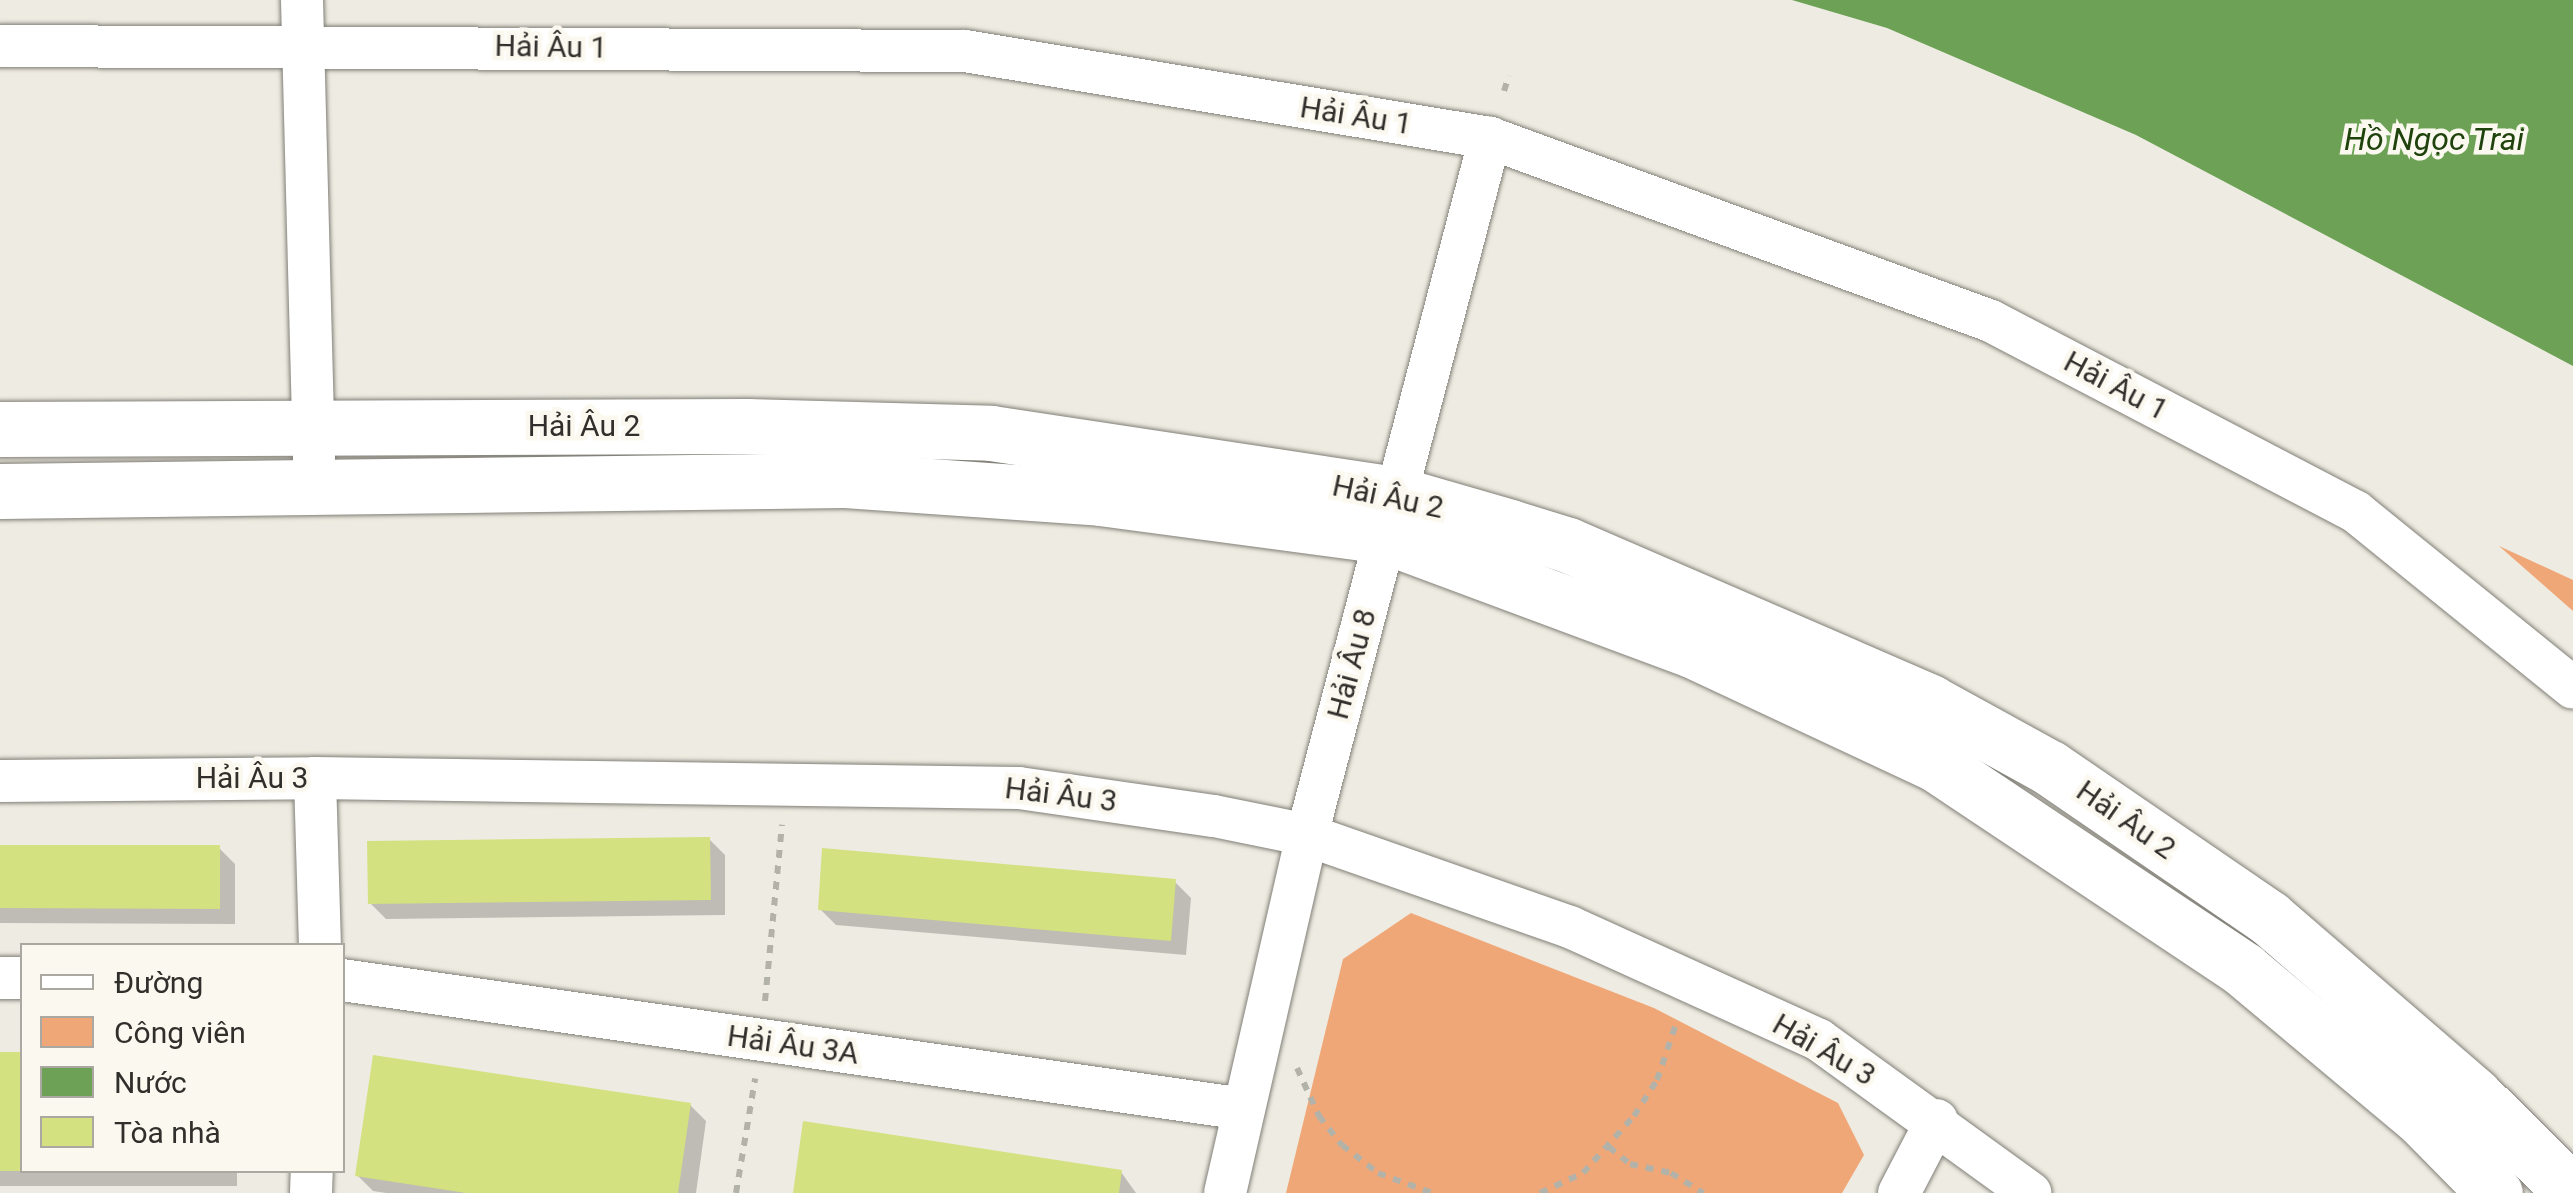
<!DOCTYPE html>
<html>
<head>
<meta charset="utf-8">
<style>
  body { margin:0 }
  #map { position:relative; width:2573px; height:1193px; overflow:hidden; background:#eeece2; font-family:Roboto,sans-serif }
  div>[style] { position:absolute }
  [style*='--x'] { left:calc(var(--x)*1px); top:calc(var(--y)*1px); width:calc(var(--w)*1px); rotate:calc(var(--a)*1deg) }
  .green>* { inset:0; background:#f0a778 }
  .water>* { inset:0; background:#6da256 }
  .shadow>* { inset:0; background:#0003 }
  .building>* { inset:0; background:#d3e181 }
  .path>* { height:6px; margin-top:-3px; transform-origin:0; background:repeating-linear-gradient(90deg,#b3b2a9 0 8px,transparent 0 16px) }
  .roads { filter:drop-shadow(0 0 2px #817f77) drop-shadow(0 0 2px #817f77) }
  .street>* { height:42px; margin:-21px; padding:0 21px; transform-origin:21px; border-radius:21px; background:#fff }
  .secondary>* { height:55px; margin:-27.5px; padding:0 27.5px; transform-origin:27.5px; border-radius:27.5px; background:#fff }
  span { translate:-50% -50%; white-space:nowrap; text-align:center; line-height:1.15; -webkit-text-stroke:9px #fbf9ef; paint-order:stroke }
  .street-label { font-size:30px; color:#302f2b }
  .water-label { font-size:32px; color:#20430d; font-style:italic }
  .legend { position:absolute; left:20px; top:943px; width:325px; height:230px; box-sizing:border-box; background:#fbf9ef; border:2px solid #aaa8a1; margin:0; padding:12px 18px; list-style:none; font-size:30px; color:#302f2b }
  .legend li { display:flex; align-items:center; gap:20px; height:50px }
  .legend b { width:50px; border:2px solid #aaa8a1 }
</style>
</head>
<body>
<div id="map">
  <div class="green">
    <i style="clip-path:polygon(2499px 546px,2573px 580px,2573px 611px)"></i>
    <i style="clip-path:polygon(1411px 913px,1654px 1008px,1838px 1103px,1864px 1155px,1842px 1193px,1286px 1193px,1343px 959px)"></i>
  </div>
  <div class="water">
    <i style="clip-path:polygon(1792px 0,2573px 0,2573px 366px,2136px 135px,1887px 28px)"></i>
  </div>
  <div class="shadow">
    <i style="clip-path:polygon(709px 839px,725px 855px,725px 915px,386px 919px,370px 903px)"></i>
    <i style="clip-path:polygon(0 847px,219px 848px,235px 864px,235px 924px,0 923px)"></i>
    <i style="clip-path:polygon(1175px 882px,1191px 898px,1186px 955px,836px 925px,820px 909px)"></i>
    <i style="clip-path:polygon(0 1054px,22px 1054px,22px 1170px,237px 1170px,237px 1186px,0 1186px)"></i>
    <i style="clip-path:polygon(690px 1105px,706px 1121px,696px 1193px,386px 1193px,373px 1191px,357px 1175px)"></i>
    <i style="clip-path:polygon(1121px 1172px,1136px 1193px,795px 1193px)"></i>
  </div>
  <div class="building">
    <i style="clip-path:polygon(710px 837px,711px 900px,368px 904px,367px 841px)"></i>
    <i style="clip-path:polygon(0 845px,220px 845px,220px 909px,0 908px)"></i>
    <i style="clip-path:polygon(822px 848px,1176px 879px,1171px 941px,818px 910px)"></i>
    <i style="clip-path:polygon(0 1052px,22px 1052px,22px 1171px,0 1171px)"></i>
    <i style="clip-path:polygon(373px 1055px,691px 1103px,678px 1193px,466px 1193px,355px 1176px)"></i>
    <i style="clip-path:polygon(803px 1121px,1122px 1170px,1119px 1193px,793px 1193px)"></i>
  </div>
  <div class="path">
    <i style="--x:1504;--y:91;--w:16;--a:-72"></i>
    <i style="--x:765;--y:1001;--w:177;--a:-84.5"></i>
    <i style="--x:1297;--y:1068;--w:53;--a:65.4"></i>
    <i style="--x:1319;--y:1116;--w:37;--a:52"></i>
    <i style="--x:1342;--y:1145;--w:46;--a:37.9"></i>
    <i style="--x:1378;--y:1173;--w:58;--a:20.3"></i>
    <i style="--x:1609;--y:1147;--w:27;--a:39"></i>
    <i style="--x:1630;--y:1164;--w:42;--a:12.4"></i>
    <i style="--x:1671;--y:1173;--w:38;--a:32"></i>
    <i style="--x:736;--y:1193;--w:116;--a:-80.5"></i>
    <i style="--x:1540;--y:1193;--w:47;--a:-24.9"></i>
    <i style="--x:1583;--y:1173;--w:76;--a:-48.2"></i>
    <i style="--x:1634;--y:1116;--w:43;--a:-57.4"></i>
    <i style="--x:1657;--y:1080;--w:62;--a:-71.3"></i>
  </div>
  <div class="roads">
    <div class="street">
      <i style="--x:302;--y:0;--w:459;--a:88.5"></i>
      <i style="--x:0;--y:46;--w:965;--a:0.3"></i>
      <i style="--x:965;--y:51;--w:532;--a:9.41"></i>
      <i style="--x:1490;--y:138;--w:533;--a:20.07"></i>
      <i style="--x:1991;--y:321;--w:412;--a:27.6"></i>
      <i style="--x:2356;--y:512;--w:279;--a:39"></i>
      <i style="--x:315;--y:778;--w:168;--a:88.3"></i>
      <i style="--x:0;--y:781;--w:315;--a:-0.5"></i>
      <i style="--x:315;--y:778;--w:704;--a:0.81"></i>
      <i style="--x:1019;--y:788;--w:197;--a:8.2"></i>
      <i style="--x:1214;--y:816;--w:95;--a:11.5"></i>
      <i style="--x:1307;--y:835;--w:279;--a:19.3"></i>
      <i style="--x:1570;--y:927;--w:273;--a:24.4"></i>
      <i style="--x:1819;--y:1040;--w:261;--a:35.9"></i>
      <i style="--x:0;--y:978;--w:22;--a:0"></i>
      <i style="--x:342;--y:980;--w:911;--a:8.14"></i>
      <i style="--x:311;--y:1193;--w:23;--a:-88"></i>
      <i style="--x:1225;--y:1193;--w:367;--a:-77.1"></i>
      <i style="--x:1307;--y:835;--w:721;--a:-75.29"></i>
      <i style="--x:1899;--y:1193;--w:82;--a:-62.5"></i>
    </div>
    <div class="secondary">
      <i style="--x:0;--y:429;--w:747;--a:-0.23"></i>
      <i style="--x:747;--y:426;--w:244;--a:1.6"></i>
      <i style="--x:991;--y:433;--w:410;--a:8.6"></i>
      <i style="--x:1396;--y:494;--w:119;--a:16.1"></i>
      <i style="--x:1510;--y:527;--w:61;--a:17.2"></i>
      <i style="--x:1568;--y:545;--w:395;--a:23.4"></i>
      <i style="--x:1930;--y:702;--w:137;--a:28.8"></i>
      <i style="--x:2050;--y:768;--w:265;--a:34.4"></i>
      <i style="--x:2269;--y:918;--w:271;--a:40.8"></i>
      <i style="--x:2474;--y:1095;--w:139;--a:44.7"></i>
      <i style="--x:0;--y:491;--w:845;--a:-0.75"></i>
      <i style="--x:845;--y:480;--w:256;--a:4"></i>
      <i style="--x:1100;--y:498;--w:288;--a:7.6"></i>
      <i style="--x:1385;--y:536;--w:327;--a:20.4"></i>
      <i style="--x:1692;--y:650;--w:271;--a:25.1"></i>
      <i style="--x:1937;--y:765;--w:369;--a:33.7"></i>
      <i style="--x:2244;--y:970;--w:231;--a:39.9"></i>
      <i style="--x:2421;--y:1118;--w:105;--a:45.4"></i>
    </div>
  </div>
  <div class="street-label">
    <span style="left:551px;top:47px;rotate:1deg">Hải Âu 1</span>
    <span style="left:1356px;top:116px;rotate:9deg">Hải Âu 1</span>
    <span style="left:2116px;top:386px;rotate:28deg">Hải Âu 1</span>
    <span style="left:584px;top:426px">Hải Âu 2</span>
    <span style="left:1388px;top:497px;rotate:12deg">Hải Âu 2</span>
    <span style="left:1352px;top:664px;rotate:-75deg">Hải Âu 8</span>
    <span style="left:252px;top:778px">Hải Âu 3</span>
    <span style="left:1061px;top:795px;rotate:7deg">Hải Âu 3</span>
    <span style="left:2126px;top:820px;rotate:35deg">Hải Âu 2</span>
    <span style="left:793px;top:1045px;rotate:8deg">Hải Âu 3A</span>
    <span style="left:1824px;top:1050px;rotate:30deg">Hải Âu 3</span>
  </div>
  <div class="water-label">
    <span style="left:2434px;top:139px">Hồ Ngọc Trai</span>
  </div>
  <ul class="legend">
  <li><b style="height:12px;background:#fff"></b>Đường</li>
  <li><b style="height:28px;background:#f0a778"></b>Công viên</li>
  <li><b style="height:28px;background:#6da256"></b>Nước</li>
  <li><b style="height:28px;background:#d3e181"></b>Tòa nhà</li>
  </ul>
</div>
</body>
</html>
